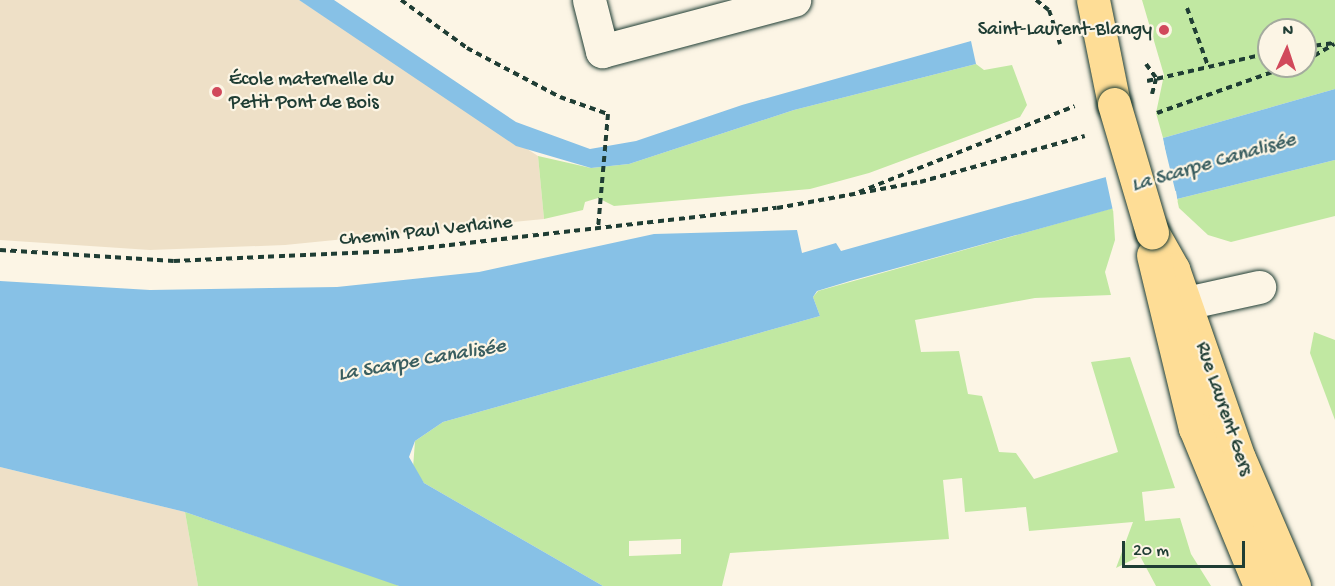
<!DOCTYPE html>
<html>
<head>
<meta charset="utf-8">
<style>
  body { margin:0 }
  #map { position:relative; width:1335px; height:586px; overflow:hidden; background:#fcf5e5; font-family:"Gochi Hand",sans-serif }
  div>[style] { position:absolute }
  [style*='--x'] { left:calc(var(--x)*1px); top:calc(var(--y)*1px); width:calc(var(--w)*1px); rotate:calc(var(--a)*1deg) }
  .built>* { inset:0; background:#eee0c7 }
  .green>* { inset:0; background:#c1e8a2 }
  .water>* { inset:0; background:#87c1e6 }
  .pier>* { inset:0; background:#fcf5e5 }
  .path>* { height:4px; margin-top:-2px; transform-origin:0; background:repeating-linear-gradient(90deg,#1f3d34 0 6px,transparent 0 10.5px) }
  .roads { filter:drop-shadow(0 0 2px #1f3d34) drop-shadow(0 0 2px #1f3d34) }
  .minor>* { height:33px; margin:-16.5px; padding:0 16.5px; transform-origin:16.5px; border-radius:16.5px; background:#fcf5e5 }
  .major>* { height:33px; margin:-16.5px; padding:0 16.5px; transform-origin:16.5px; border-radius:16.5px; background:#fedd96 }
  .bridges { filter:drop-shadow(0 0 2px #1f3d34) drop-shadow(0 0 2px #1f3d34) }
  .major-bridge>* { height:33px; margin:-16.5px; padding:0 16.5px; transform-origin:16.5px; border-radius:16.5px; background:#fedd96 }
  .dots>* { width:16px; height:16px; translate:-50% -50%; box-sizing:border-box; border:3px solid #fcf5e5; border-radius:50% }
  span { translate:-50% -50%; white-space:nowrap; text-align:center; line-height:1.15; -webkit-text-stroke:4.5px #fcf5e5; paint-order:stroke }
  .poi-label { font-size:20px; color:#1f3d34 }
  .right { translate:-100% -50%; text-align:right }
  .left { translate:0 -50%; text-align:left }
  .street-label { font-size:20px; color:#1f3d34 }
  .water-label { font-size:21px; color:#395e60; font-style:italic }
  .north { position:absolute; left:1257px; top:18px; width:60px; height:60px; box-sizing:border-box; background:#fcf5e5; border:2px solid #a4ab9e; border-radius:50%; rotate:3deg; font-size:16px; font-weight:700; line-height:24px; text-align:center; color:#1f3d34 }
  .north::after { content:''; display:block; margin:auto; width:21px; height:27px; background:#d1495b; clip-path:polygon(50% 0,100% 100%,50% 72%,0 100%) }
  .scale { position:absolute; left:1122px; top:541px; width:123px; height:27px; box-sizing:border-box; border:3px solid #1f3d34; border-top:0; padding-left:8px; font-size:18px; line-height:21px; white-space:nowrap; color:#1f3d34; -webkit-text-stroke:4px #fcf5e5; paint-order:stroke }
</style>
</head>
<body>
<div id="map">
  <div class="built">
    <i style="clip-path:polygon(0 0,299px 0,538px 156px,544px 219px,285px 245px,150px 250px,0 240px)"></i>
    <i style="clip-path:polygon(0 467px,185px 512px,198px 586px,0 586px)"></i>
  </div>
  <div class="green">
    <i style="clip-path:polygon(evenodd,1142px 0,1335px 0,1335px 89px,1163px 138px,1156px 113px,1164px 75px,1142px 0,1269px 30px,1305px 30px,1305px 66px,1269px 66px,1269px 30px)"></i>
    <i style="clip-path:polygon(976px 64px,984px 70px,1012px 65px,1027px 105px,1020px 117px,869px 173px,810px 189px,614px 206px,598px 198px,585px 202px,583px 210px,544px 219px,538px 156px,591px 168px,629px 164px,794px 110px)"></i>
    <i style="clip-path:polygon(1335px 160px,1335px 216px,1231px 242px,1208px 235px,1179px 208px,1177px 199px)"></i>
    <i style="clip-path:polygon(evenodd,1113px 208px,1115px 240px,1105px 272px,1111px 295px,1035px 298px,915px 320px,921px 352px,959px 351px,968px 394px,982px 396px,999px 452px,1016px 453px,1034px 479px,1118px 452px,1091px 362px,1130px 357px,1175px 488px,1142px 492px,1145px 521px,1180px 518px,1191px 554px,1211px 586px,1156px 586px,1140px 556px,1116px 568px,1133px 522px,1029px 531px,1026px 507px,965px 512px,962px 478px,943px 480px,949px 539px,730px 553px,722px 586px,603px 586px,424px 483px,413px 468px,415px 441px,443px 422px,820px 316px,813px 297px,818px 291px,1113px 208px,681px 539px,681px 554px,629px 556px,629px 541px,681px 539px)"></i>
    <i style="clip-path:polygon(1314px 332px,1335px 340px,1335px 420px,1310px 353px)"></i>
    <i style="clip-path:polygon(185px 512px,391px 582px,399px 586px,198px 586px)"></i>
  </div>
  <div class="water">
    <i style="clip-path:polygon(299px 0,334px 0,516px 122px,590px 149px,636px 141px,742px 105px,971px 41px,976px 64px,794px 110px,629px 164px,591px 168px,516px 146px)"></i>
    <i style="clip-path:polygon(1335px 89px,1335px 160px,1177px 199px,1176px 191px,850px 281px,817px 291px,813px 297px,820px 316px,443px 422px,415px 441px,409px 457px,424px 483px,603px 586px,399px 586px,185px 512px,0 467px,0 281px,150px 290px,337px 287px,479px 272px,654px 234px,797px 230px,802px 253px,836px 243px,841px 251px,1106px 177px,1166px 155px,1163px 138px)"></i>
  </div>
  <div class="pier">
    <i style="clip-path:polygon(1162px 136px,1178px 202px,1174px 195px,1113px 211px,1105px 174px,1163px 153px)"></i>
  </div>
  <div class="path">
    <i style="--x:401;--y:0;--w:82;--a:36"></i>
    <i style="--x:467;--y:48;--w:105;--a:27.8"></i>
    <i style="--x:560;--y:97;--w:51;--a:19.5"></i>
    <i style="--x:608;--y:114;--w:114;--a:95"></i>
    <i style="--x:1036;--y:0;--w:16;--a:38"></i>
    <i style="--x:1049;--y:10;--w:36;--a:72"></i>
    <i style="--x:1187;--y:8;--w:62;--a:70.1"></i>
    <i style="--x:1305;--y:47;--w:29;--a:-8"></i>
    <i style="--x:1305;--y:61;--w:34;--a:-30"></i>
    <i style="--x:1146;--y:64;--w:17;--a:54"></i>
    <i style="--x:1147;--y:81;--w:125;--a:-12.9"></i>
    <i style="--x:1152;--y:94;--w:16;--a:-75"></i>
    <i style="--x:1157;--y:113;--w:140;--a:-19.6"></i>
    <i style="--x:859;--y:192;--w:232;--a:-21.7"></i>
    <i style="--x:0;--y:250;--w:174;--a:3.6"></i>
    <i style="--x:174;--y:261;--w:223;--a:-2.6"></i>
    <i style="--x:397;--y:251;--w:382;--a:-6.5"></i>
    <i style="--x:777;--y:208;--w:145;--a:-10.3"></i>
    <i style="--x:920;--y:182;--w:171;--a:-15.6"></i>
  </div>
  <div class="roads">
    <div class="minor">
      <i style="--x:589;--y:0;--w:53;--a:75.7"></i>
      <i style="--x:602;--y:51;--w:199;--a:-14.9"></i>
      <i style="--x:1186;--y:303;--w:75;--a:-12.4"></i>
    </div>
    <div class="major">
      <i style="--x:1093;--y:0;--w:106;--a:78.6"></i>
      <i style="--x:1152;--y:232;--w:43;--a:60.4"></i>
      <i style="--x:1173;--y:269;--w:200;--a:70.8"></i>
      <i style="--x:1239;--y:458;--w:139;--a:66.7"></i>
      <i style="--x:1153;--y:255;--w:178;--a:76.4"></i>
      <i style="--x:1195;--y:428;--w:171;--a:67.6"></i>
    </div>
  </div>
  <div class="bridges">
    <div class="major-bridge">
      <i style="--x:1114;--y:104;--w:134;--a:73.5"></i>
    </div>
  </div>
  <div class="dots">
    <i style="left:1164px;top:30px;background:#d1495b"></i>
    <i style="left:217px;top:92px;background:#d1495b"></i>
  </div>
  <div class="poi-label">
    <span class="right" style="left:1152px;top:30px">Saint-Laurent-Blangy</span>
    <span class="left" style="left:229px;top:92px">École maternelle du<br>Petit Pont de Bois</span>
  </div>
  <div class="street-label">
    <span style="left:426px;top:232px;rotate:-6deg">Chemin Paul Verlaine</span>
    <span style="left:1223px;top:409px;rotate:71deg">Rue Laurent Gers</span>
  </div>
  <div class="water-label">
    <span style="left:1214px;top:164px;rotate:-16deg">La Scarpe Canalisée</span>
    <span style="left:422px;top:362px;rotate:-10deg">La Scarpe Canalisée</span>
  </div>
  <div class="north">N</div>
  <div class="scale">20 m</div>
</div>
</body>
</html>
